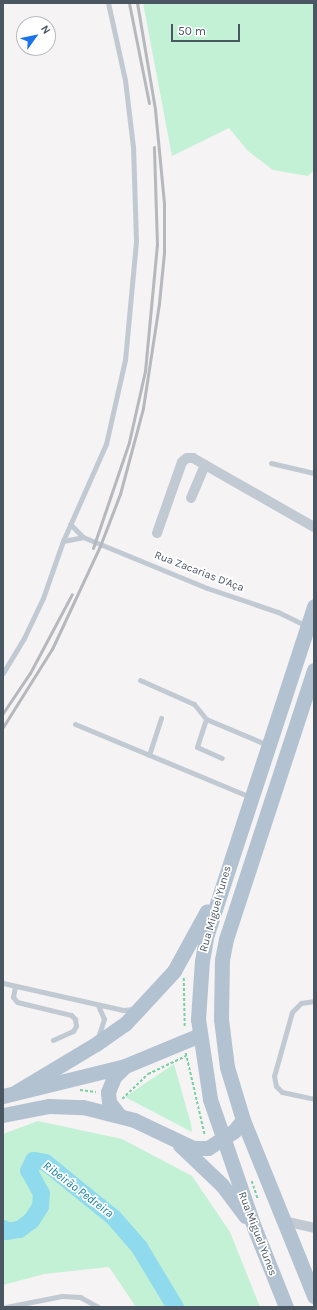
<!DOCTYPE html>
<html>
<head>
<meta charset="utf-8">
<style>
  body { margin:0 }
  #map { position:relative; width:317px; height:1310px; overflow:hidden; background:#f5f3f3; font-family:Karla,sans-serif }
  div>[style] { position:absolute }
  [style*='--x'] { left:calc(var(--x)*1px); top:calc(var(--y)*1px); width:calc(var(--w)*1px); rotate:calc(var(--a)*1deg) }
  .green>* { inset:0; background:#c3f1d5 }
  .river>* { height:17px; margin:-8.5px; padding:0 8.5px; transform-origin:8.5px; border-radius:8.5px; background:#90daee }
  .path>* { height:1.5px; margin-top:-0.75px; transform-origin:0; background:repeating-linear-gradient(90deg,#7ad0a6 0 3px,transparent 0 5px) }
  .lane>* { height:5px; margin:-2.5px; padding:0 2.5px; transform-origin:2.5px; border-radius:2.5px; background:#c1cad2 }
  .street>* { height:10px; margin:-5px; padding:0 5px; transform-origin:5px; border-radius:5px; background:#c1cad2 }
  .primary>* { height:15px; margin:-7.5px; padding:0 7.5px; transform-origin:7.5px; border-radius:7.5px; background:#b3c2d1 }
  .rail>* { height:3px; margin:-1.5px; padding:0 1.5px; transform-origin:1.5px; border-radius:1.5px; background:#b5b8bd }
  span { translate:-50% -50%; white-space:nowrap; text-align:center; line-height:1.15; -webkit-text-stroke:3.5px #fff; paint-order:stroke }
  .street-label { font-size:11px; color:#4a5661 }
  .water-label { font-size:12px; color:#0c7c9b; font-style:italic }
  .frame { position:absolute; inset:0; border:4px solid #4a5661; pointer-events:none }
  .north { position:absolute; left:16px; top:16px; width:40px; height:40px; box-sizing:border-box; background:#fff; border:1px solid #b7bbc0; border-radius:50%; rotate:57deg; font-size:11px; font-weight:700; line-height:16px; text-align:center; color:#4a5661 }
  .north::after { content:''; display:block; margin:auto; width:14px; height:18px; background:#1a73e8; clip-path:polygon(50% 0,100% 100%,50% 72%,0 100%) }
  .scale { position:absolute; left:171px; top:24px; width:69px; height:18px; box-sizing:border-box; border:2px solid #4a5661; border-top:0; padding-left:5px; font-size:12px; line-height:14px; white-space:nowrap; color:#4a5661; -webkit-text-stroke:3px #fff; paint-order:stroke }
</style>
</head>
<body>
<div id="map">
  <div class="green">
    <i style="clip-path:polygon(143px 3px,314px 3px,314px 170px,308px 176px,273px 170px,248px 151px,229px 128px,172px 156px)"></i>
    <i style="clip-path:polygon(174px 1064px,191px 1124px,192px 1132px,125px 1097px)"></i>
    <i style="clip-path:polygon(38px 1121px,122px 1139px,192px 1176px,230px 1232px,260px 1307px,136px 1307px,109px 1267px,44px 1274px,3px 1285px,3px 1134px)"></i>
  </div>
  <div class="river">
    <i style="--x:3;--y:1228;--w:4;--a:45"></i>
    <i style="--x:6;--y:1231;--w:13;--a:-9"></i>
    <i style="--x:19;--y:1229;--w:15;--a:-37"></i>
    <i style="--x:31;--y:1220;--w:17;--a:-57"></i>
    <i style="--x:40;--y:1206;--w:13;--a:-86"></i>
    <i style="--x:41;--y:1193;--w:26;--a:-119"></i>
    <i style="--x:28;--y:1170;--w:11;--a:-63"></i>
    <i style="--x:33;--y:1160;--w:12;--a:9"></i>
    <i style="--x:45;--y:1162;--w:87;--a:39"></i>
    <i style="--x:113;--y:1217;--w:40;--a:49"></i>
    <i style="--x:139;--y:1247;--w:70;--a:59"></i>
  </div>
  <div class="path">
    <i style="--x:184;--y:978;--w:50;--a:88.9"></i>
    <i style="--x:186;--y:1053;--w:84;--a:77"></i>
    <i style="--x:80;--y:1090;--w:16;--a:7"></i>
    <i style="--x:122;--y:1099;--w:36;--a:-44"></i>
    <i style="--x:148;--y:1074;--w:42;--a:-25.3"></i>
    <i style="--x:252;--y:1181;--w:20;--a:72"></i>
  </div>
  <div class="lane">
    <i style="--x:271;--y:463;--w:44;--a:13.1"></i>
    <i style="--x:70;--y:524;--w:18;--a:45"></i>
    <i style="--x:83;--y:537;--w:134;--a:22.4"></i>
    <i style="--x:207;--y:588;--w:75;--a:18.7"></i>
    <i style="--x:278;--y:612;--w:32;--a:26"></i>
    <i style="--x:63;--y:541;--w:20;--a:-11"></i>
    <i style="--x:3;--y:673;--w:41;--a:-59"></i>
    <i style="--x:24;--y:638;--w:44;--a:-64.6"></i>
    <i style="--x:43;--y:598;--w:60;--a:-70.7"></i>
    <i style="--x:63;--y:541;--w:106;--a:-66.1"></i>
    <i style="--x:106;--y:444;--w:86;--a:-77.3"></i>
    <i style="--x:125;--y:360;--w:120;--a:-84.7"></i>
    <i style="--x:136;--y:241;--w:94;--a:-91.8"></i>
    <i style="--x:133;--y:147;--w:67;--a:-96.8"></i>
    <i style="--x:125;--y:80;--w:79;--a:-102.4"></i>
    <i style="--x:140;--y:680;--w:59;--a:24"></i>
    <i style="--x:194;--y:704;--w:19;--a:51"></i>
    <i style="--x:206;--y:719;--w:67;--a:22.8"></i>
    <i style="--x:206;--y:719;--w:29;--a:108"></i>
    <i style="--x:197;--y:747;--w:27;--a:24"></i>
    <i style="--x:75;--y:724;--w:190;--a:22.6"></i>
    <i style="--x:149;--y:755;--w:39;--a:-72"></i>
    <i style="--x:3;--y:983;--w:123;--a:12.7"></i>
    <i style="--x:123;--y:1010;--w:10;--a:-6"></i>
    <i style="--x:15;--y:986;--w:11;--a:100"></i>
    <i style="--x:13;--y:997;--w:6;--a:51"></i>
    <i style="--x:17;--y:1002;--w:56;--a:13.5"></i>
    <i style="--x:71;--y:1015;--w:6;--a:45"></i>
    <i style="--x:75;--y:1019;--w:7;--a:82"></i>
    <i style="--x:76;--y:1026;--w:6;--a:121"></i>
    <i style="--x:73;--y:1031;--w:22;--a:156"></i>
    <i style="--x:314;--y:1001;--w:13;--a:171"></i>
    <i style="--x:301;--y:1003;--w:13;--a:135"></i>
    <i style="--x:292;--y:1012;--w:66;--a:105.7"></i>
    <i style="--x:274;--y:1076;--w:10;--a:79"></i>
    <i style="--x:276;--y:1086;--w:8;--a:45"></i>
    <i style="--x:282;--y:1092;--w:33;--a:12"></i>
    <i style="--x:98;--y:1005;--w:15;--a:67"></i>
    <i style="--x:104;--y:1019;--w:20;--a:108"></i>
    <i style="--x:6;--y:1307;--w:57;--a:-11.1"></i>
    <i style="--x:62;--y:1296;--w:18;--a:3"></i>
    <i style="--x:80;--y:1297;--w:21;--a:29"></i>
  </div>
  <div class="street">
    <i style="--x:191;--y:498;--w:36;--a:-67"></i>
    <i style="--x:157;--y:533;--w:75;--a:-70.6"></i>
    <i style="--x:182;--y:462;--w:6;--a:-39"></i>
    <i style="--x:187;--y:458;--w:6;--a:0"></i>
    <i style="--x:193;--y:458;--w:139;--a:29.7"></i>
    <i style="--x:284;--y:1221;--w:31;--a:13"></i>
  </div>
  <div class="primary">
    <i style="--x:314;--y:670;--w:283;--a:108.1"></i>
    <i style="--x:226;--y:939;--w:21;--a:101"></i>
    <i style="--x:222;--y:960;--w:59;--a:91"></i>
    <i style="--x:221;--y:1019;--w:48;--a:82.9"></i>
    <i style="--x:227;--y:1067;--w:55;--a:73.2"></i>
    <i style="--x:243;--y:1120;--w:190;--a:68"></i>
    <i style="--x:16;--y:1092;--w:93;--a:-31"></i>
    <i style="--x:96;--y:1044;--w:35;--a:-35"></i>
    <i style="--x:125;--y:1024;--w:72;--a:-47.2"></i>
    <i style="--x:174;--y:971;--w:68;--a:-61.2"></i>
    <i style="--x:3;--y:1096;--w:126;--a:-13.8"></i>
    <i style="--x:125;--y:1066;--w:81;--a:-22.5"></i>
    <i style="--x:3;--y:1115;--w:47;--a:-11.1"></i>
    <i style="--x:49;--y:1106;--w:34;--a:2"></i>
    <i style="--x:83;--y:1107;--w:53;--a:14.3"></i>
    <i style="--x:134;--y:1120;--w:65;--a:25.4"></i>
    <i style="--x:193;--y:1148;--w:15;--a:0"></i>
    <i style="--x:208;--y:1148;--w:31;--a:-33"></i>
    <i style="--x:234;--y:1131;--w:14;--a:-51"></i>
    <i style="--x:119;--y:1115;--w:16;--a:-128"></i>
    <i style="--x:109;--y:1102;--w:10;--a:-96"></i>
    <i style="--x:108;--y:1092;--w:16;--a:-68"></i>
    <i style="--x:114;--y:1077;--w:14;--a:-45"></i>
    <i style="--x:180;--y:1145;--w:58;--a:43.6"></i>
    <i style="--x:222;--y:1185;--w:39;--a:53"></i>
    <i style="--x:286;--y:1307;--w:86;--a:-111.8"></i>
    <i style="--x:254;--y:1227;--w:135;--a:-109"></i>
    <i style="--x:210;--y:1099;--w:81;--a:-98.5"></i>
    <i style="--x:198;--y:1019;--w:58;--a:-86.1"></i>
    <i style="--x:202;--y:961;--w:27;--a:-80"></i>
    <i style="--x:207;--y:934;--w:345;--a:-71.9"></i>
  </div>
  <div class="rail">
    <i style="--x:129;--y:3;--w:102;--a:78.7"></i>
    <i style="--x:93;--y:548;--w:112;--a:-71.2"></i>
    <i style="--x:129;--y:442;--w:73;--a:-77.3"></i>
    <i style="--x:145;--y:371;--w:127;--a:-84.6"></i>
    <i style="--x:157;--y:245;--w:98;--a:-91.8"></i>
    <i style="--x:3;--y:713;--w:48;--a:-56"></i>
    <i style="--x:30;--y:673;--w:89;--a:-62"></i>
    <i style="--x:3;--y:727;--w:92;--a:-57.9"></i>
    <i style="--x:52;--y:649;--w:114;--a:-65"></i>
    <i style="--x:100;--y:546;--w:56;--a:-69"></i>
    <i style="--x:120;--y:494;--w:89;--a:-75"></i>
    <i style="--x:143;--y:408;--w:106;--a:-81.3"></i>
    <i style="--x:159;--y:303;--w:50;--a:-84.3"></i>
    <i style="--x:164;--y:253;--w:50;--a:-90"></i>
    <i style="--x:164;--y:203;--w:94;--a:-95.5"></i>
    <i style="--x:155;--y:109;--w:108;--a:-99.6"></i>
  </div>
  <div class="street-label">
    <span style="left:199px;top:572px;rotate:21deg">Rua Zacarias D'Aça</span>
    <span style="left:216px;top:909px;rotate:-74deg">Rua Miguel Yunes</span>
    <span style="left:257px;top:1234px;rotate:69deg">Rua Miguel Yunes</span>
  </div>
  <div class="water-label">
    <span style="left:78px;top:1190px;rotate:37deg">Ribeirão Pedreira</span>
  </div>
  <div class="frame"></div>
  <div class="north">N</div>
  <div class="scale">50 m</div>
</div>
</body>
</html>
